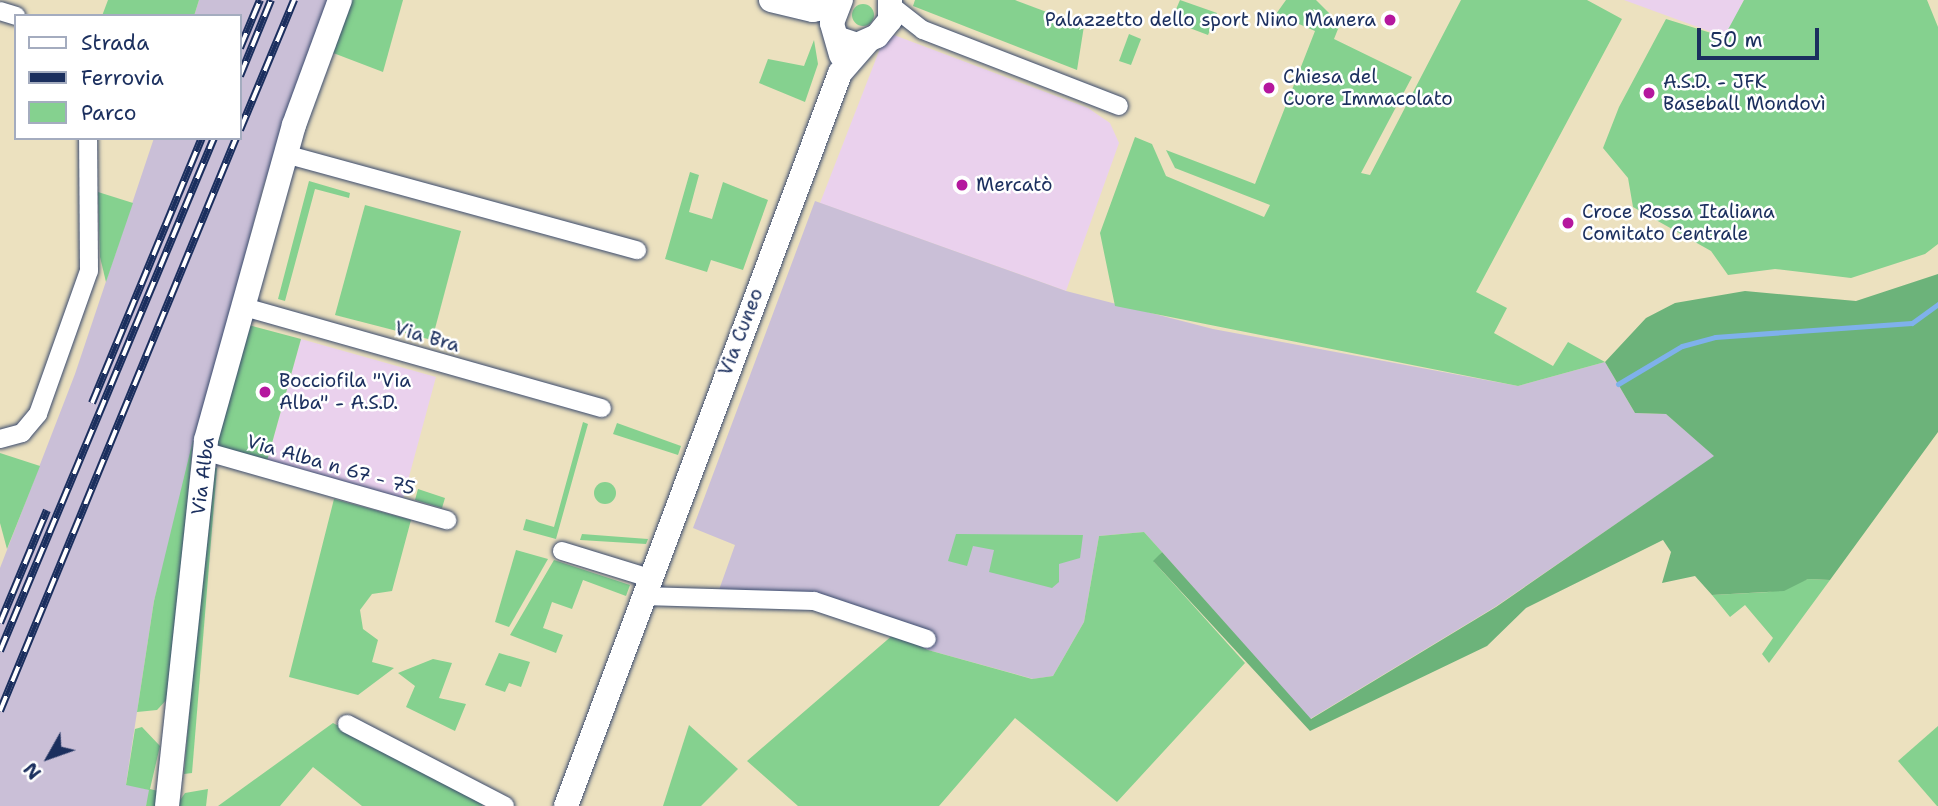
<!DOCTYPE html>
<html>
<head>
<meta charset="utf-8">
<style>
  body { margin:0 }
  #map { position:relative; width:1938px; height:806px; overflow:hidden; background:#ece1bf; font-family:"Shantell Sans",sans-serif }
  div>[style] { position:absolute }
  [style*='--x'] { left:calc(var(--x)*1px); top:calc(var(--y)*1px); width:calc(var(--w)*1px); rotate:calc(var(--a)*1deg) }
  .built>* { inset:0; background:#ead1ed }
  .industrial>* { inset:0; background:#cabfd7 }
  .green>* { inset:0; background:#85d18f }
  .round { border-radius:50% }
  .forest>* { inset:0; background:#6cb37a }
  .stream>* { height:5px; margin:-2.5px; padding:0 2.5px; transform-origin:2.5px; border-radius:2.5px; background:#7fb1eb }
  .roads { filter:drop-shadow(0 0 2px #3a4a6d) drop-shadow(0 0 2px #3a4a6d) }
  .street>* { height:18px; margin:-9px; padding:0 9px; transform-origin:9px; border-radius:9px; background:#fff }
  .secondary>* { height:24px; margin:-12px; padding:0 12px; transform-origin:12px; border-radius:12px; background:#fff }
  .rail>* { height:8px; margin-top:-4px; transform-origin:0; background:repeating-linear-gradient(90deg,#fff 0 16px,#1b2f5e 0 32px); box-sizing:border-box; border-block:2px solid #1b2f5e }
  .dots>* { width:19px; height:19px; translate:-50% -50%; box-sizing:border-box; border:4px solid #fff; border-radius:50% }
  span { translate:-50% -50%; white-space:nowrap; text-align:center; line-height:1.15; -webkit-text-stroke:5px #fff; paint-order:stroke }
  .poi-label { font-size:19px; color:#1b2f5e }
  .right { translate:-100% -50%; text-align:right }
  .left { translate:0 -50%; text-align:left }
  .street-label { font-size:19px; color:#1b2f5e }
  .legend { position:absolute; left:14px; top:14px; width:228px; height:126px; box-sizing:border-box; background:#fff; border:2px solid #a4acbf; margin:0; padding:9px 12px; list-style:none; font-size:21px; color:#1b2f5e }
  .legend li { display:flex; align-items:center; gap:14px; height:35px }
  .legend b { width:35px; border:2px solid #a4acbf }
  .north { position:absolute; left:14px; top:722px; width:70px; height:70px; -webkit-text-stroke:5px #fff; paint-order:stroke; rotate:230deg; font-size:19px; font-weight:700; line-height:28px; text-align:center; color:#1b2f5e }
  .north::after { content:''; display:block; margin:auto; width:24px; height:32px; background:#1b2f5e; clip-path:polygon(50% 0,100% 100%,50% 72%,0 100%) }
  .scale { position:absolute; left:1697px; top:28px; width:122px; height:32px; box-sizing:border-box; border:4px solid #1b2f5e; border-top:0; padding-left:9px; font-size:21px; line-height:24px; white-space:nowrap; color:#1b2f5e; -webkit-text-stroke:5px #fff; paint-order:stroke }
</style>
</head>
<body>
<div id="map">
  <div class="built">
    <i style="clip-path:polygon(1624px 0,1744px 0,1725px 37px)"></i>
    <i style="clip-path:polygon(894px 35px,1088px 108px,1110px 123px,1119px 143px,1066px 291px,820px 203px,881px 46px)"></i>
    <i style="clip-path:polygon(301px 339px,436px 377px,403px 499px,267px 461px)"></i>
  </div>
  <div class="industrial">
    <i style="clip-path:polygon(199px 0,328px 0,263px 187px,154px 601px,126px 784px,150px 790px,146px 806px,0 806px,0 568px,75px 374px,154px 138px,240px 138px,240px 16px,194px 16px)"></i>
    <i style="clip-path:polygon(815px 201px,1066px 291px,1213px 329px,1518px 386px,1605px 362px,1635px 413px,1666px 414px,1715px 456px,1495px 607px,1310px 719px,1144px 532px,1099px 536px,1084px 622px,1053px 676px,1033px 679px,928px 650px,827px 610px,714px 604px,735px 545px,693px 528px)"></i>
  </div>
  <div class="green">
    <i style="clip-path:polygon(108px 0,199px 0,194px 16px,102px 16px)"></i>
    <i style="clip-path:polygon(348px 0,403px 0,383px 72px,328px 51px)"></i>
    <i style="clip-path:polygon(915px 0,1015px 0,1084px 26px,1077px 70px,913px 6px)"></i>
    <i style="clip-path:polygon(1180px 0,1217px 13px,1208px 35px,1171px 21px)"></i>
    <i style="clip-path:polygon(1286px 0,1316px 0,1340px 24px,1334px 39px,1412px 77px,1361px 173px,1370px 175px,1461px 0,1587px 0,1622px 19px,1476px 292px,1507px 308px,1494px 333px,1553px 366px,1568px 342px,1605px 362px,1518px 386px,1115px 306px,1100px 233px,1135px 137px,1152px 144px,1166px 176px,1264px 217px,1270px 205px,1175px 168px,1166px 150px,1255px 184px,1315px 31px,1276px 14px)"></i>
    <i style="clip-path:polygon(1744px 0,1927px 0,1938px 27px,1938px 244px,1925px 254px,1851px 278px,1775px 269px,1728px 275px,1711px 251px,1633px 207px,1628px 178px,1603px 148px,1619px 107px,1666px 19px,1724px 37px)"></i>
    <i class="round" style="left:852px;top:4px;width:22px;height:22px"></i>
    <i style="clip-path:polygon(1129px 34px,1141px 39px,1131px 65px,1119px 61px)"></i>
    <i style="clip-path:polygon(814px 40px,818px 64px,805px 102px,759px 83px,768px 59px,804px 66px)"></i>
    <i style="clip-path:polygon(690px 172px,699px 175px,689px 212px,712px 219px,723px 182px,768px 200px,743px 270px,711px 260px,707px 272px,665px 259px)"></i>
    <i style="clip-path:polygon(309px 181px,350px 193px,349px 198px,315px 189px,285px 301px,278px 299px)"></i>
    <i style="clip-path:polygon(98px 192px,133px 203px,106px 282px,100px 257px)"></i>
    <i style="clip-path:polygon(365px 205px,461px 231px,432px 340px,335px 315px)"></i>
    <i style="clip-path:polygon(245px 324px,301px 339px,267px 461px,214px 445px)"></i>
    <i style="clip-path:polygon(583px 422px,588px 424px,556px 539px,523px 530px,526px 519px,554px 527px)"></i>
    <i style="clip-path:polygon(617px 423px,681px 446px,678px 455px,613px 434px)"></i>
    <i style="clip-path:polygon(193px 440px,170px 696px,157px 710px,137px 712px,154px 601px)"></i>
    <i style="clip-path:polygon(0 453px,40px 466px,7px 549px,0 523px)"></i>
    <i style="clip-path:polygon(211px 467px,217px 468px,192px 773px,184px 774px)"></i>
    <i class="round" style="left:594px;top:482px;width:22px;height:22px"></i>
    <i style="clip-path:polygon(418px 489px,445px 498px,442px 508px,415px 500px)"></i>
    <i style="clip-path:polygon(334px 499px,411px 520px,392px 591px,372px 594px,360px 610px,363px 629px,378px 640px,372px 662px,394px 668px,358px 695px,289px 677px)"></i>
    <i style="clip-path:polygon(1144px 532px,1162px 552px,1154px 562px,1245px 663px,1117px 802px,1015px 718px,939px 806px,798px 806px,747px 761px,894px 634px,928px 650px,1032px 679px,1053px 676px,1084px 622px,1099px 536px)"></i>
    <i style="clip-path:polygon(582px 534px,648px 539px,646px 544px,580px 540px)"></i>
    <i style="clip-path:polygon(956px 534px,1083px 535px,1080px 558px,1059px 564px,1059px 582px,1052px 588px,989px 572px,994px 550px,973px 546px,967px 566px,948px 561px)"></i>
    <i style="clip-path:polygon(516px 550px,548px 559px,509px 627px,495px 622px)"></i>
    <i style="clip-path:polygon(554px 560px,630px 585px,626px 596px,583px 580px,572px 609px,552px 602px,543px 628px,563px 635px,556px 653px,510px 635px)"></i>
    <i style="clip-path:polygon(1808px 579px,1830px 580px,1769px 663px,1762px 654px,1773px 638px,1745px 605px,1730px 617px,1712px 595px,1769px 592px)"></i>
    <i style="clip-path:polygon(499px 653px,530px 662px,521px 687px,509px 683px,505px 692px,485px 685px)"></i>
    <i style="clip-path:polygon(433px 659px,452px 663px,439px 698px,466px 704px,455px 731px,406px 707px,415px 686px,398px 673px)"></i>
    <i style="clip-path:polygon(333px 723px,484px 802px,482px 806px,362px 806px,313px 767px,280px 806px,218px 806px)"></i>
    <i style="clip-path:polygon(689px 725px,738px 769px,701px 806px,663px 806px)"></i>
    <i style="clip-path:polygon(1938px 726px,1938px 806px,1937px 806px,1898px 761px)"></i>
    <i style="clip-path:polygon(142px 727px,160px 746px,150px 789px,162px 792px,158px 806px,146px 806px,149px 790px,126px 785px,135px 729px)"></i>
    <i style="clip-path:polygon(208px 789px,206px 806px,176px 806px,185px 793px)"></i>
  </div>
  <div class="forest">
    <i style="clip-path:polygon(1938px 274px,1938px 432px,1830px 580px,1808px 579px,1784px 591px,1712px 595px,1695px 576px,1662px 583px,1671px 552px,1663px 540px,1526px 608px,1487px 646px,1310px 731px,1153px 561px,1162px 552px,1311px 719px,1496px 607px,1714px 456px,1666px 414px,1635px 413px,1605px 362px,1646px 318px,1675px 303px,1745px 291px,1856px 301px)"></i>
  </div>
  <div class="stream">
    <i style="--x:1618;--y:384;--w:74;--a:-30.7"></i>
    <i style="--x:1682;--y:346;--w:34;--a:-15"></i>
    <i style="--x:1715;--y:337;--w:197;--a:-4.1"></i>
    <i style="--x:1912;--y:323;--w:32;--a:-36"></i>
  </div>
  <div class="roads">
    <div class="street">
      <i style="--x:892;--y:6;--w:39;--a:38"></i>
      <i style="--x:923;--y:30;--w:210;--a:21.2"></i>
      <i style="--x:0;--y:11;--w:17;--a:17"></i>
      <i style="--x:285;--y:154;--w:365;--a:15.3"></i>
      <i style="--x:241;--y:306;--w:375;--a:15.8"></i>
      <i style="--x:0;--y:439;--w:23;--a:-15"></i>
      <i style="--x:22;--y:433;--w:25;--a:-50"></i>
      <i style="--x:38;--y:414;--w:152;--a:-70.4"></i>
      <i style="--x:89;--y:271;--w:133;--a:-90.4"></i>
      <i style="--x:204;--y:451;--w:253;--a:15.9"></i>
      <i style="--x:562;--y:551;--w:91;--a:17.2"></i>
      <i style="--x:643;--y:596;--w:171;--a:1.7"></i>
      <i style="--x:814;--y:601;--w:119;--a:18.6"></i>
      <i style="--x:347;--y:724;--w:178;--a:27.4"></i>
    </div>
    <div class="secondary">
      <i style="--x:771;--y:0;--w:43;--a:13.4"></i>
      <i style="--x:813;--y:10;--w:23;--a:-10"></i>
      <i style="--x:839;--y:39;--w:19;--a:18"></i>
      <i style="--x:857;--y:45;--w:22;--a:-24"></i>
      <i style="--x:877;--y:36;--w:21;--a:-51"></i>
      <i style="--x:890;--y:20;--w:20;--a:-90"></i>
      <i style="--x:841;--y:55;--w:33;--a:-106"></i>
      <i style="--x:832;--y:23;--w:25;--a:-69"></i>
      <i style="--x:167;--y:806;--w:368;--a:-83.9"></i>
      <i style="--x:206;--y:440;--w:327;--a:-74.4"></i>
      <i style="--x:294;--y:125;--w:133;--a:-69.8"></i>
      <i style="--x:566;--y:806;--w:783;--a:-69.5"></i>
      <i style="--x:840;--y:73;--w:41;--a:-48.9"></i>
    </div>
  </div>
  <div class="rail">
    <i style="--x:240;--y:48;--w:52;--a:-67.4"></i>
    <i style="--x:240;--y:76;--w:82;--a:-67.8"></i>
    <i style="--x:240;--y:130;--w:141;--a:-67.4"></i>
    <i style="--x:92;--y:403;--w:287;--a:-67.5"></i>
    <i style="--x:0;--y:623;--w:122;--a:-67.4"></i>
    <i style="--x:0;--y:651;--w:556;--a:-67.36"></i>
    <i style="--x:0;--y:711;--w:620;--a:-67.61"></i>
  </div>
  <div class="dots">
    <i style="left:1390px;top:20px;background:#b5179e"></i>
    <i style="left:1269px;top:88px;background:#b5179e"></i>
    <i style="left:1649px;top:93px;background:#b5179e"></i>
    <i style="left:962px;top:185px;background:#b5179e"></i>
    <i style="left:1568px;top:223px;background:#b5179e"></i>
    <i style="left:265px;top:392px;background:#b5179e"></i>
  </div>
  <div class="poi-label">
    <span class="right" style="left:1376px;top:20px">Palazzetto dello sport Nino Manera</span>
    <span class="left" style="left:1283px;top:88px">Chiesa del<br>Cuore Immacolato</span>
    <span class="left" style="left:1663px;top:93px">A.S.D. - JFK<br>Baseball Mondovì</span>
    <span class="left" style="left:976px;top:185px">Mercatò</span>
    <span class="left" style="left:1582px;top:223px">Croce Rossa Italiana<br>Comitato Centrale</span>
    <span class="left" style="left:279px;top:392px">Bocciofila "Via<br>Alba" - A.S.D.</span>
  </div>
  <div class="street-label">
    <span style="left:741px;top:332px;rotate:-69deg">Via Cuneo</span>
    <span style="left:427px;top:337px;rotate:16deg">Via Bra</span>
    <span style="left:331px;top:465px;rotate:16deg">Via Alba n 67 - 75</span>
    <span style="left:203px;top:476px;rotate:-83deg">Via Alba</span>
  </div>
  <ul class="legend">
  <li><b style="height:9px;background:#fff"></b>Strada</li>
  <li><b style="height:9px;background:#1b2f5e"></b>Ferrovia</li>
  <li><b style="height:19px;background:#85d18f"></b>Parco</li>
  </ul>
  <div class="north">N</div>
  <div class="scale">50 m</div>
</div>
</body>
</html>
